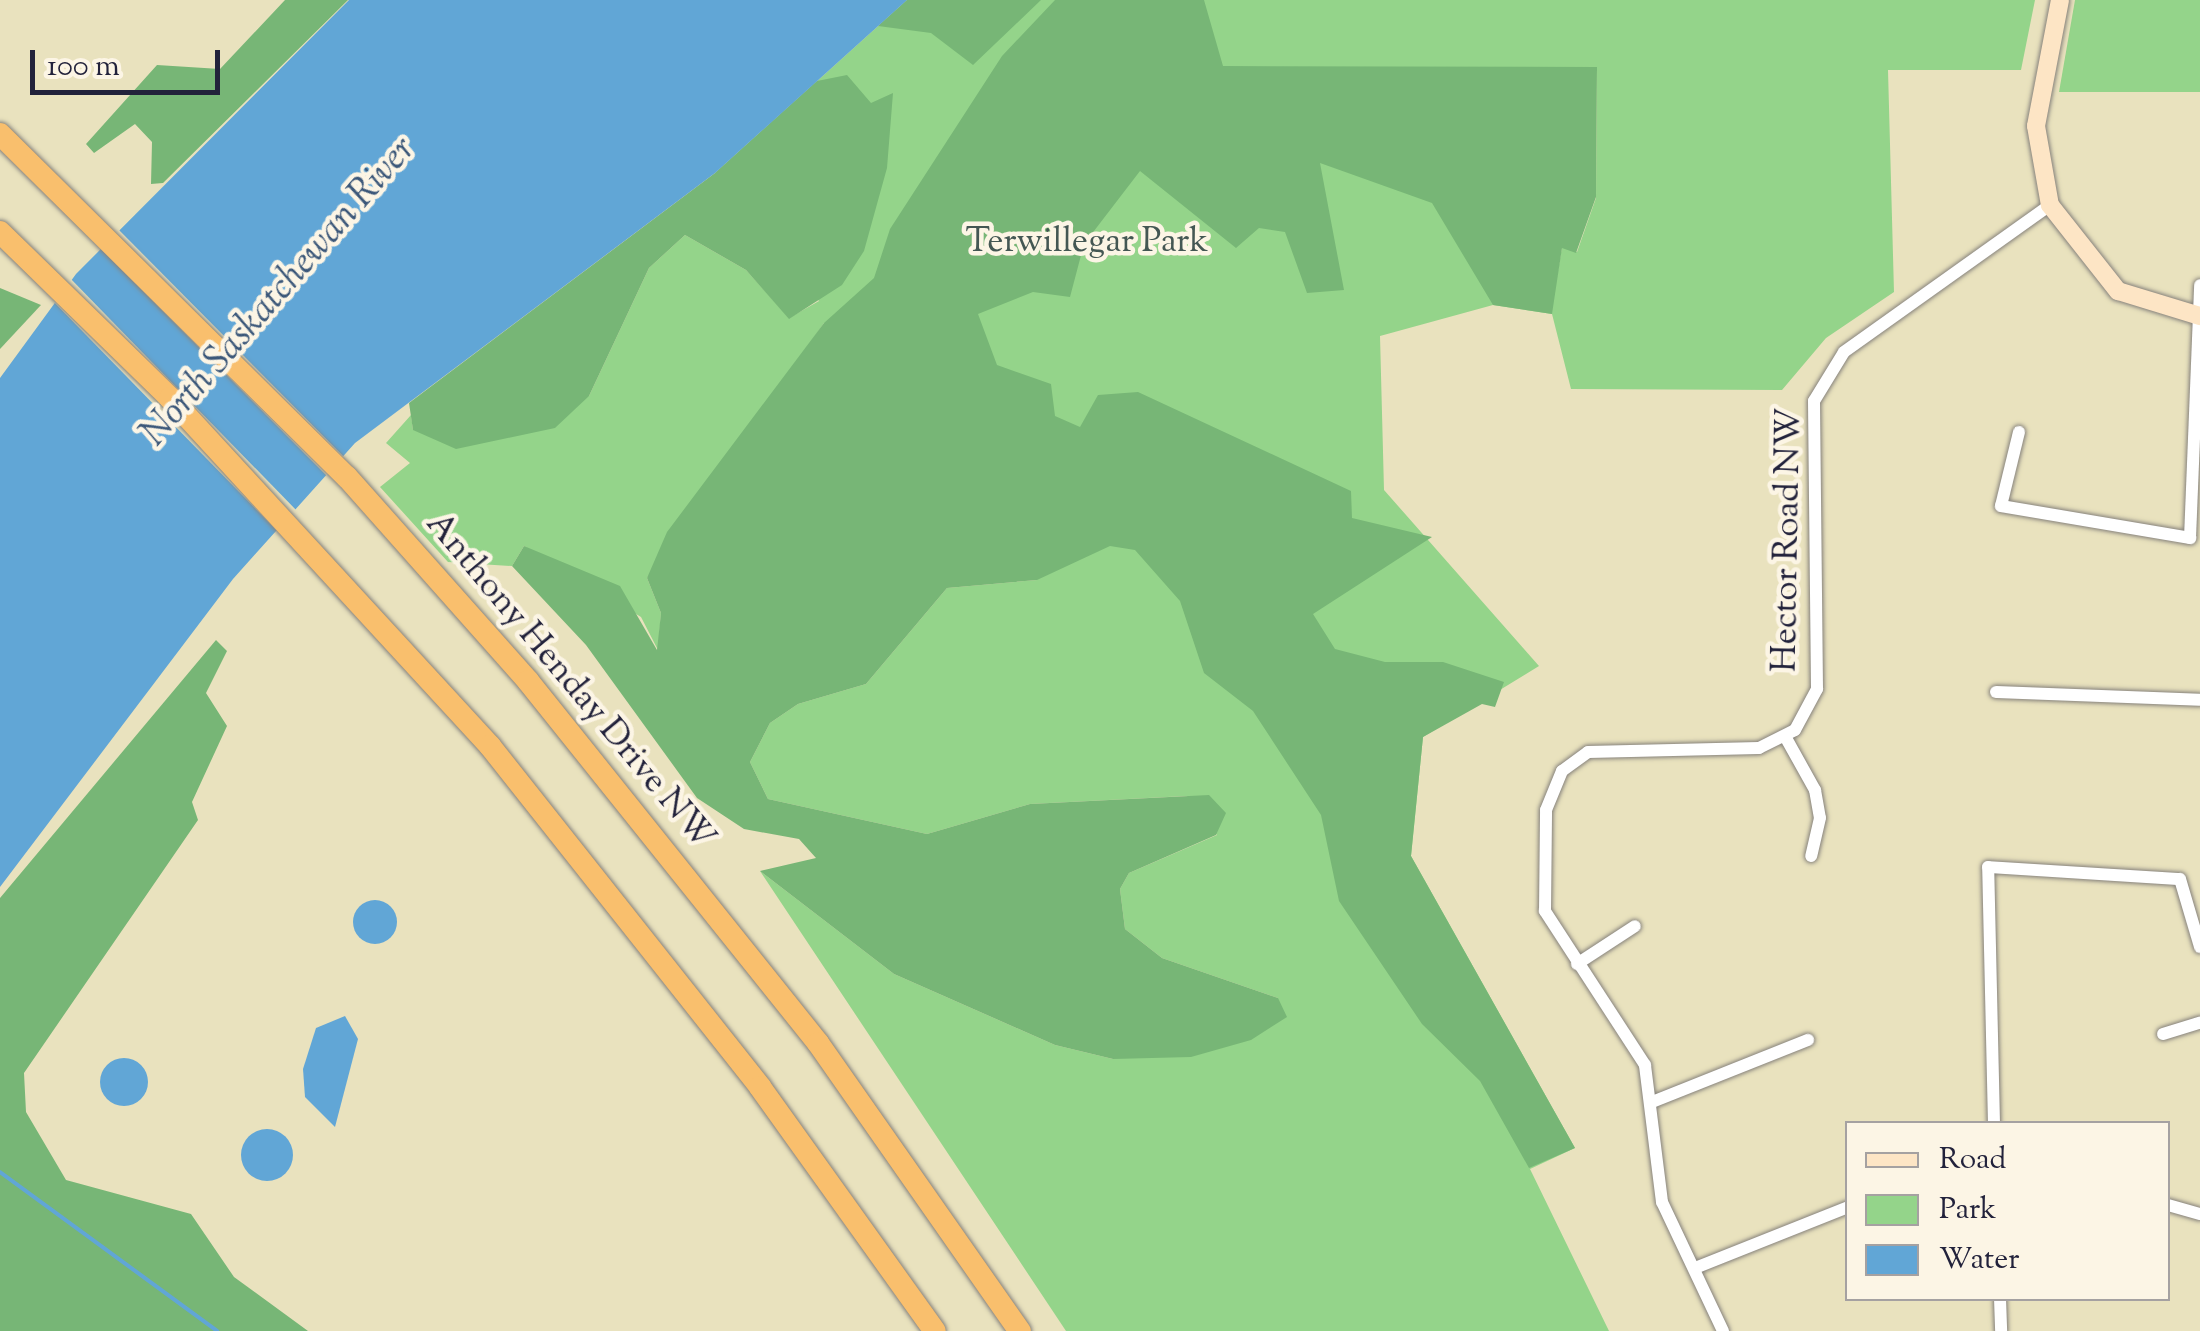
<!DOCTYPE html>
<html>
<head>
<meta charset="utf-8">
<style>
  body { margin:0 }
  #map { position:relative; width:2200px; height:1331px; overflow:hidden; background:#e9e2be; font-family:"Sorts Mill Goudy",serif }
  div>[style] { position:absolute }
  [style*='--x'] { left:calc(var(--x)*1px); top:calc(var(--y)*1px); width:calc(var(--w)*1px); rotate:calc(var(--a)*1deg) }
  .green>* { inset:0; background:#94d48a }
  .forest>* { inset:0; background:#77b676 }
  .water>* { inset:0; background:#61a6d6 }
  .round { border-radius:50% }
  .pier>* { inset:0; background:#e9e2be }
  .stream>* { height:4px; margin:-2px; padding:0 2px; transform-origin:2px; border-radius:2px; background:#61a6d6 }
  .roads { filter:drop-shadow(0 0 2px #86827c) drop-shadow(0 0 2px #86827c) }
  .street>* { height:12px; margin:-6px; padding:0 6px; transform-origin:6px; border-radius:6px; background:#fff }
  .secondary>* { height:18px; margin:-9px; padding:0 9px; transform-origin:9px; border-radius:9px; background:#fde5c5 }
  .highway>* { height:22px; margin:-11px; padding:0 11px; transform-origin:11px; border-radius:11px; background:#f9bf6d }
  span { translate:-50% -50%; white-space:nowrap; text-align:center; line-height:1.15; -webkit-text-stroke:9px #fcf5e5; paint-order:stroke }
  .park-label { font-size:35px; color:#445753 }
  .street-label { font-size:35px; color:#22223b }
  .water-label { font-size:38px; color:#3b5779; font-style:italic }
  .legend { position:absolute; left:1845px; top:1121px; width:325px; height:180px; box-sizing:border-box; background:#fcf5e5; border:2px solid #a5a1a1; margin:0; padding:12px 18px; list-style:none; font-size:30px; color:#22223b }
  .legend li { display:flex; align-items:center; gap:20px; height:50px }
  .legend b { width:50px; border:2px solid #a5a1a1 }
  .scale { position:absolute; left:30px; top:50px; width:190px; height:45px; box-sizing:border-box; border:5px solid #22223b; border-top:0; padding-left:12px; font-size:30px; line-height:35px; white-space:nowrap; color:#22223b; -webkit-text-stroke:8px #fcf5e5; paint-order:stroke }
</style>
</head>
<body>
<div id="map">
  <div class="green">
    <i style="clip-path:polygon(evenodd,907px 0,2035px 0,2021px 70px,1888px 70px,1894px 292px,1826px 338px,1782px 390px,1571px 389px,1552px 314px,1493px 305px,1380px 336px,1384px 490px,1539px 666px,1423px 737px,1411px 856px,1575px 1148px,1530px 1169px,1609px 1331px,1066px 1331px,760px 871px,894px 974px,1055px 1045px,1113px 1059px,1278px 998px,1162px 958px,1125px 929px,1120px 889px,1129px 873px,1217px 835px,1187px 796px,1030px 804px,927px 834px,768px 799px,750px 762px,770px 723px,798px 704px,866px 684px,947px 588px,1037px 580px,824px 323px,647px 578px,661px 613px,658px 650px,641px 617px,524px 546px,512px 566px,448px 562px,380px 487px,410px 463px,386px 443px,411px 415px,413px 430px,589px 396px,649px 268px,685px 235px,746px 270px,789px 318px,819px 301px,715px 173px,907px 0,1548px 67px,1597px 68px,1596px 198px,1577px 252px,1562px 247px,1552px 306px,1548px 67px)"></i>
    <i style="clip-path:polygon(2075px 0,2200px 0,2200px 92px,2059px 92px)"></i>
  </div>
  <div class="forest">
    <i style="clip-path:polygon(285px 0,348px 0,163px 183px,151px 184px,152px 142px,135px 124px,94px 153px,86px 144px,157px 65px,220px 69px)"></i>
    <i style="clip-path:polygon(907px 0,1041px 0,973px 65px,931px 33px,878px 26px)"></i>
    <i style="clip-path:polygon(1055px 0,1204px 0,1223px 66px,1597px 67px,1596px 197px,1576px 253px,1562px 248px,1552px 314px,1493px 305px,1432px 203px,1320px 163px,1344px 290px,1307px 293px,1285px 232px,1259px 228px,1236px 248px,1140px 171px,1084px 244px,1070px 297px,1033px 292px,978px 314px,997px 365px,1051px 384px,1055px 416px,1080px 427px,1098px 395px,1138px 392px,1351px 491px,1352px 518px,1432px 537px,1313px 614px,1335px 649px,1385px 662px,1443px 662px,1504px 682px,1495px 707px,1482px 704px,1423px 737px,1411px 856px,1575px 1148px,1529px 1168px,1480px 1081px,1422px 1024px,1339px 901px,1321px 815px,1253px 711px,1204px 673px,1180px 601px,1135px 550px,1110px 546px,1037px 580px,947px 588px,866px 684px,798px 704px,770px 723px,750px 762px,768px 799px,927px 834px,1030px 804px,1209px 795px,1226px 813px,1216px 835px,1129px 873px,1120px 889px,1125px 929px,1162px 958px,1278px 998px,1287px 1017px,1251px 1040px,1191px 1057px,1113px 1059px,1055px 1045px,894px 974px,760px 871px,816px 858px,799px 839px,744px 829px,697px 798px,586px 645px,512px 566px,524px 546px,620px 586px,657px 650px,661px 613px,647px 578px,667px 532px,824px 323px,874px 278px,890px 229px,1002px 56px)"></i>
    <i style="clip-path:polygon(847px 75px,871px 103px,893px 93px,887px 168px,864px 251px,842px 285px,789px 319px,746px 270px,685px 235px,649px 268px,589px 396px,555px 428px,456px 449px,413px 430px,409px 403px,715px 173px,817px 81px)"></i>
    <i style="clip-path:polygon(0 288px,41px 305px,0 349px)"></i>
    <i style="clip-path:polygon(216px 640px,227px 651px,206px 693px,227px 726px,192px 802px,198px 820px,24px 1073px,26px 1112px,66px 1180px,191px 1214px,234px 1277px,308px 1331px,0 1331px,0 898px)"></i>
  </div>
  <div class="water">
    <i style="clip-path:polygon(349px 0,907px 0,715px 173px,355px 443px,233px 579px,0 887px,0 378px,76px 274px)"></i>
    <i class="round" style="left:353px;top:900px;width:44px;height:44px"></i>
    <i style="clip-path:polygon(345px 1016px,358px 1039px,335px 1127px,305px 1097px,303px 1069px,316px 1028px)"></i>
    <i class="round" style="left:100px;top:1058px;width:48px;height:48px"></i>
    <i class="round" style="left:241px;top:1129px;width:52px;height:52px"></i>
  </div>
  <div class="pier">
    <i style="clip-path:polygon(116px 227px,347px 460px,330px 479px,97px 245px)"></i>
    <i style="clip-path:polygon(68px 276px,299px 513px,280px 534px,51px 299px)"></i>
  </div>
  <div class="stream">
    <i style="--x:0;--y:1172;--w:269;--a:36.2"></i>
  </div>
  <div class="roads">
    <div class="street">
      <i style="--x:2019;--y:432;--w:76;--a:103.7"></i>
      <i style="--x:2001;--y:506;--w:192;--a:9.6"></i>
      <i style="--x:2190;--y:538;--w:253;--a:-87.7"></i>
      <i style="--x:1996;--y:692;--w:204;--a:2.2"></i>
      <i style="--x:1786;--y:738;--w:60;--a:60.9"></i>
      <i style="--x:1815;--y:790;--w:28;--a:80"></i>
      <i style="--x:1820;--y:818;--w:39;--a:103"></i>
      <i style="--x:1577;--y:964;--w:69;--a:-33.2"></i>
      <i style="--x:2163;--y:1034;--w:39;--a:-17"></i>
      <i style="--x:1652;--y:1102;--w:168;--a:-21.7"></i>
      <i style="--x:1994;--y:1124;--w:257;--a:-91.3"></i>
      <i style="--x:1988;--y:867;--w:192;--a:3.6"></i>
      <i style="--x:2180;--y:879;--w:71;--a:73.6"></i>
      <i style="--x:2168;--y:1205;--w:33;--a:16"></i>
      <i style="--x:1695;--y:1268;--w:165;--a:-21.7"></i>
      <i style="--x:2000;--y:1298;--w:33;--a:88"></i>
      <i style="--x:1723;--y:1331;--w:143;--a:-115.3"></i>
      <i style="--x:1662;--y:1202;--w:138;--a:-97.1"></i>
      <i style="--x:1645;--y:1065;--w:184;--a:-123"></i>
      <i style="--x:1545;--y:911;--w:101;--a:-89.4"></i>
      <i style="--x:1546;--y:810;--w:42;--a:-67.7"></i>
      <i style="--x:1562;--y:771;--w:32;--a:-36"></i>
      <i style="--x:1588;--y:752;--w:171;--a:-1.3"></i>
      <i style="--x:1759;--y:748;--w:40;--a:-26.6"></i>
      <i style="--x:1795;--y:730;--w:47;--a:-61.8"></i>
      <i style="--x:1817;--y:689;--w:288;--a:-90.6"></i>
      <i style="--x:1814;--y:401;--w:57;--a:-58.5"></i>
      <i style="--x:1844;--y:352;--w:253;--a:-35.5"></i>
    </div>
    <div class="secondary">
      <i style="--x:2060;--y:0;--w:128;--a:100.8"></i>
      <i style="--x:2036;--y:126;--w:80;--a:80"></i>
      <i style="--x:2050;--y:205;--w:110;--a:51.7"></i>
      <i style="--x:2118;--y:291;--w:86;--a:17"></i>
    </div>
    <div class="highway">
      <i style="--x:0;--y:134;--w:488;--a:44.7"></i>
      <i style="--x:347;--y:477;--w:273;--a:48.4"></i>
      <i style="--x:528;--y:681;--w:464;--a:51.3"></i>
      <i style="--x:818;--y:1043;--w:352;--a:55"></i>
      <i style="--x:0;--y:232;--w:238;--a:44.3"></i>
      <i style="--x:170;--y:398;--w:473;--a:47.4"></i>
      <i style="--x:490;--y:746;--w:435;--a:51.6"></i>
      <i style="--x:760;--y:1087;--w:300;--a:54.4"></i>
    </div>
  </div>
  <div class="park-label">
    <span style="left:1087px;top:243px">Terwillegar Park</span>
  </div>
  <div class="street-label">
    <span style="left:1789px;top:540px;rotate:-89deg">Hector Road NW</span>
    <span style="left:569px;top:682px;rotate:50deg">Anthony Henday Drive NW</span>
  </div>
  <div class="water-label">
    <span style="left:280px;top:293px;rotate:-49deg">North Saskatchewan River</span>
  </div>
  <ul class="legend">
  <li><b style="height:12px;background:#fde5c5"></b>Road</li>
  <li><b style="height:28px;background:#94d48a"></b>Park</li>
  <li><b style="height:28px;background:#61a6d6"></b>Water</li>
  </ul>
  <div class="scale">100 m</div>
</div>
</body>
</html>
